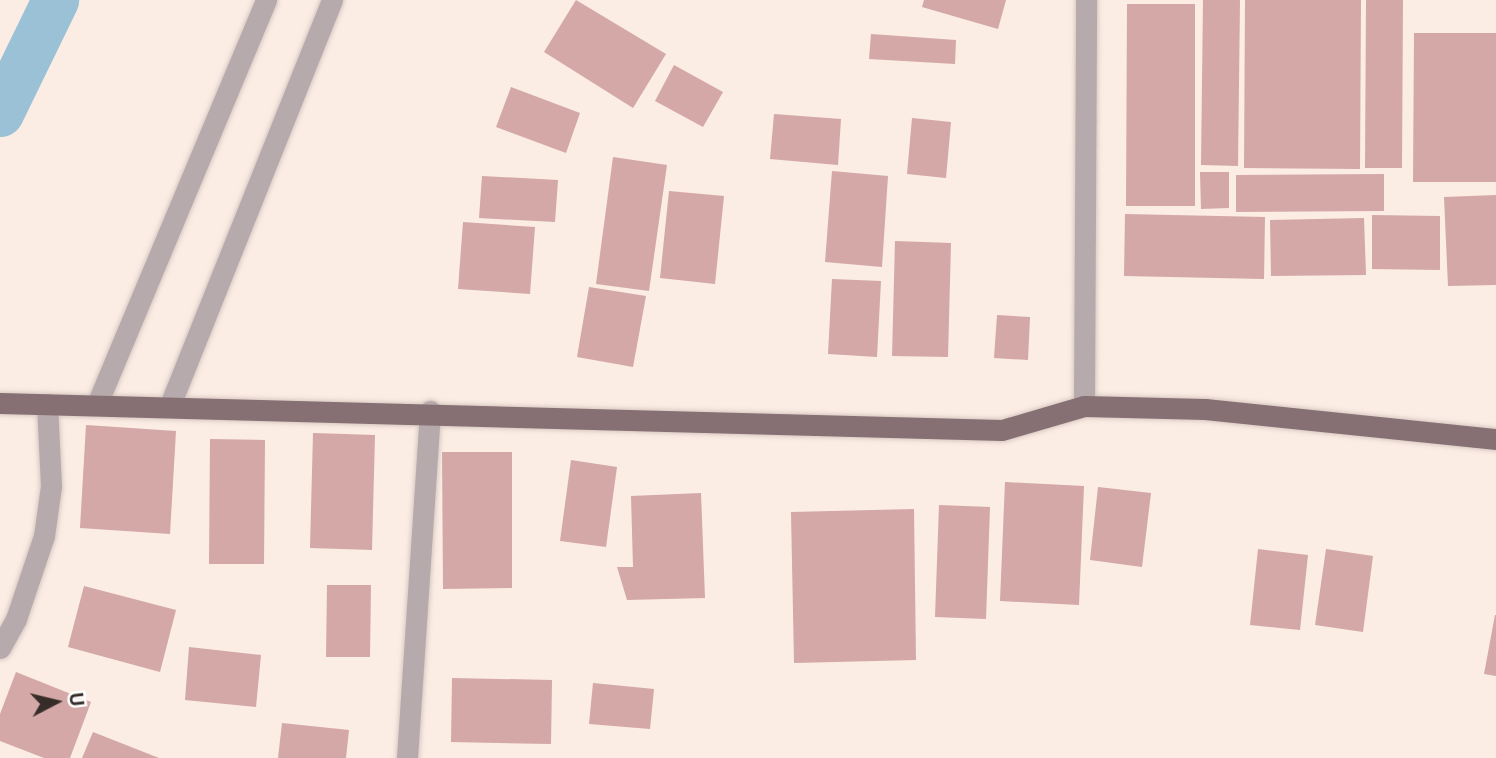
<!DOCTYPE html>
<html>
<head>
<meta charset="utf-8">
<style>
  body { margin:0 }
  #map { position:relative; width:1496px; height:758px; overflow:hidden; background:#fbece4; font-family:"Open Sans",sans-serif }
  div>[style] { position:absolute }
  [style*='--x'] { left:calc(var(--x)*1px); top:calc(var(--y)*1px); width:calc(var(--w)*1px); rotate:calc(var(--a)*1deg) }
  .canal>* { height:47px; margin:-23.5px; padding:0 23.5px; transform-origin:23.5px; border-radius:23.5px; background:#9bc1d6 }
  .building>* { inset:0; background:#d3a8a7 }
  .roads { filter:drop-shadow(0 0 2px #d8c9c2) drop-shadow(0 0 2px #d8c9c2) }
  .minor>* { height:21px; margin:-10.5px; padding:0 10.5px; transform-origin:10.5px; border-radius:10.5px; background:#b7aaac }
  .major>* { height:21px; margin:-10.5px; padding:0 10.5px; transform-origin:10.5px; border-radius:10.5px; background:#867074 }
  span { translate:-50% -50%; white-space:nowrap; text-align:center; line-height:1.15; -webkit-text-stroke:6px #fff; paint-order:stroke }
  .north { position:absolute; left:21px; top:667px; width:70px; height:70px; -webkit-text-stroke:5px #fff; paint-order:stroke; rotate:83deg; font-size:19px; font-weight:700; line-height:28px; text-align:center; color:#362c28 }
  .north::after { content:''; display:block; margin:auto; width:24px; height:32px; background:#362c28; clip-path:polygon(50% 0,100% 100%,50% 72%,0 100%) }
</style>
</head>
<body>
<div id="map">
  <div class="canal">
    <i style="--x:0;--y:113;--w:126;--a:-64"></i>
  </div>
  <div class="building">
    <i style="clip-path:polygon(576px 0,666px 54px,633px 108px,544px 52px)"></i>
    <i style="clip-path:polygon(924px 0,1006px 0,998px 29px,922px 7px)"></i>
    <i style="clip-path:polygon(1203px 0,1240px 0,1238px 166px,1201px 165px)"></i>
    <i style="clip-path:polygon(1245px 0,1361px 0,1360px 169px,1244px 168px)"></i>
    <i style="clip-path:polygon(1366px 0,1403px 0,1402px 168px,1365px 168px)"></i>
    <i style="clip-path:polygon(1127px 4px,1195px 4px,1195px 206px,1126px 206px)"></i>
    <i style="clip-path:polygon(1414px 33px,1496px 33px,1496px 182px,1413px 182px)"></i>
    <i style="clip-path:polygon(871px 34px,956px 40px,955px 64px,869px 59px)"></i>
    <i style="clip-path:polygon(674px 65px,723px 92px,703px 127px,655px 101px)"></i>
    <i style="clip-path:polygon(511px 87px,580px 113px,566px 153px,496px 127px)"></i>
    <i style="clip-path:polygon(774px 114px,841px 119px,838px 165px,770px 159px)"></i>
    <i style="clip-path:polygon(912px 118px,951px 122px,946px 178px,907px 174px)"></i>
    <i style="clip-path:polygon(613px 157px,667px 165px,649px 291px,596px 284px)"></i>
    <i style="clip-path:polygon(832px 171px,888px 176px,882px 267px,825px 262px)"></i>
    <i style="clip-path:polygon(1200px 172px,1229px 172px,1229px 208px,1201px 209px)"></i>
    <i style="clip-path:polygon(1384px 174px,1384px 211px,1236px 212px,1236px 175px)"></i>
    <i style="clip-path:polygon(482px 176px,558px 180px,555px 222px,479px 218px)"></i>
    <i style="clip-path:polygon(669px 191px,724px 196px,715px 284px,660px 278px)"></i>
    <i style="clip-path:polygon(1496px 195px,1496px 285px,1448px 286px,1444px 197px)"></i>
    <i style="clip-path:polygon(1125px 214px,1265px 217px,1264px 279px,1124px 276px)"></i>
    <i style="clip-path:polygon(1372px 215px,1440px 216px,1440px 270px,1372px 269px)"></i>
    <i style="clip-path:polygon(1364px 218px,1366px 275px,1271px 276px,1270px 220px)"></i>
    <i style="clip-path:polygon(463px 222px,535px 227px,530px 294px,458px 289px)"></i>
    <i style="clip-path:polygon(895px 241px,951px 243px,948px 357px,892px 356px)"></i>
    <i style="clip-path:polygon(832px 279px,881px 281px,877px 357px,828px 354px)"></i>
    <i style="clip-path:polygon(589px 287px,646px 296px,633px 367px,577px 357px)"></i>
    <i style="clip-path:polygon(997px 315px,1030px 317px,1028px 360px,994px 358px)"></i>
    <i style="clip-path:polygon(86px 425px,176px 431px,170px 534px,80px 528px)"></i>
    <i style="clip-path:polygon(313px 433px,375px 435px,372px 550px,310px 548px)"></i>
    <i style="clip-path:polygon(210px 439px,265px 440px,264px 564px,209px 564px)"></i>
    <i style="clip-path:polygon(442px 452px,512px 452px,512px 588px,443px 589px)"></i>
    <i style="clip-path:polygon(571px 460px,617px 467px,606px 547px,560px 541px)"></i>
    <i style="clip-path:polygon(1005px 482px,1084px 486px,1079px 605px,1000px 601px)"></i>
    <i style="clip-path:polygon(1098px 487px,1151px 493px,1142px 567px,1090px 560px)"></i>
    <i style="clip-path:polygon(701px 493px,705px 598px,627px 600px,617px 567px,633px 567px,631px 496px)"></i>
    <i style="clip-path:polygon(939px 505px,990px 507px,986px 619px,935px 617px)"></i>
    <i style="clip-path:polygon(914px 509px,916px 660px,794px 663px,791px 512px)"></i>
    <i style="clip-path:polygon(1258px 549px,1308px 555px,1300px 630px,1250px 625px)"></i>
    <i style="clip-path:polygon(1326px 549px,1373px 556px,1363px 632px,1315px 625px)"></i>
    <i style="clip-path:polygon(327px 585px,371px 585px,370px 657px,326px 657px)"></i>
    <i style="clip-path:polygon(84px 586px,176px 610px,160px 672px,68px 647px)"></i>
    <i style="clip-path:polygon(1495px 615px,1496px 615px,1496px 676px,1484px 674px)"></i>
    <i style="clip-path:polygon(189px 647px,261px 655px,256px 707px,185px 700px)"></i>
    <i style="clip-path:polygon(16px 672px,91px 702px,70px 758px,44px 758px,0 741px,0 714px)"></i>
    <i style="clip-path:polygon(452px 678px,552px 680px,551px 744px,451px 742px)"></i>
    <i style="clip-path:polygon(593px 683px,654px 689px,650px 729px,589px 724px)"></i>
    <i style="clip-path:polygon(282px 723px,349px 730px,346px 758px,278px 758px)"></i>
    <i style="clip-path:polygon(93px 732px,159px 758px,82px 758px)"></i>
  </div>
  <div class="roads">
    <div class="minor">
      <i style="--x:97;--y:404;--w:438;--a:-67.3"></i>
      <i style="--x:170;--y:405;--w:436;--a:-68.2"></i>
      <i style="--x:1084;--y:406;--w:406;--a:-89.7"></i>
      <i style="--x:0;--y:648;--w:33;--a:-61"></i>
      <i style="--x:16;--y:619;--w:88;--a:-71.4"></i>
      <i style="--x:44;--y:536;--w:50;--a:-82"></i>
      <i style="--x:51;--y:486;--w:82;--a:-92.8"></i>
      <i style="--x:407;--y:758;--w:348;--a:-86.2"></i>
    </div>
    <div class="major">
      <i style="--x:0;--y:403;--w:1002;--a:1.54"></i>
      <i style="--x:1002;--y:430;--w:85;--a:-16.3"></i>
      <i style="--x:1084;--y:406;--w:121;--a:1.4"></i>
      <i style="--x:1205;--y:409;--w:293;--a:5.9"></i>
    </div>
  </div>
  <div class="north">U</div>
</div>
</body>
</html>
